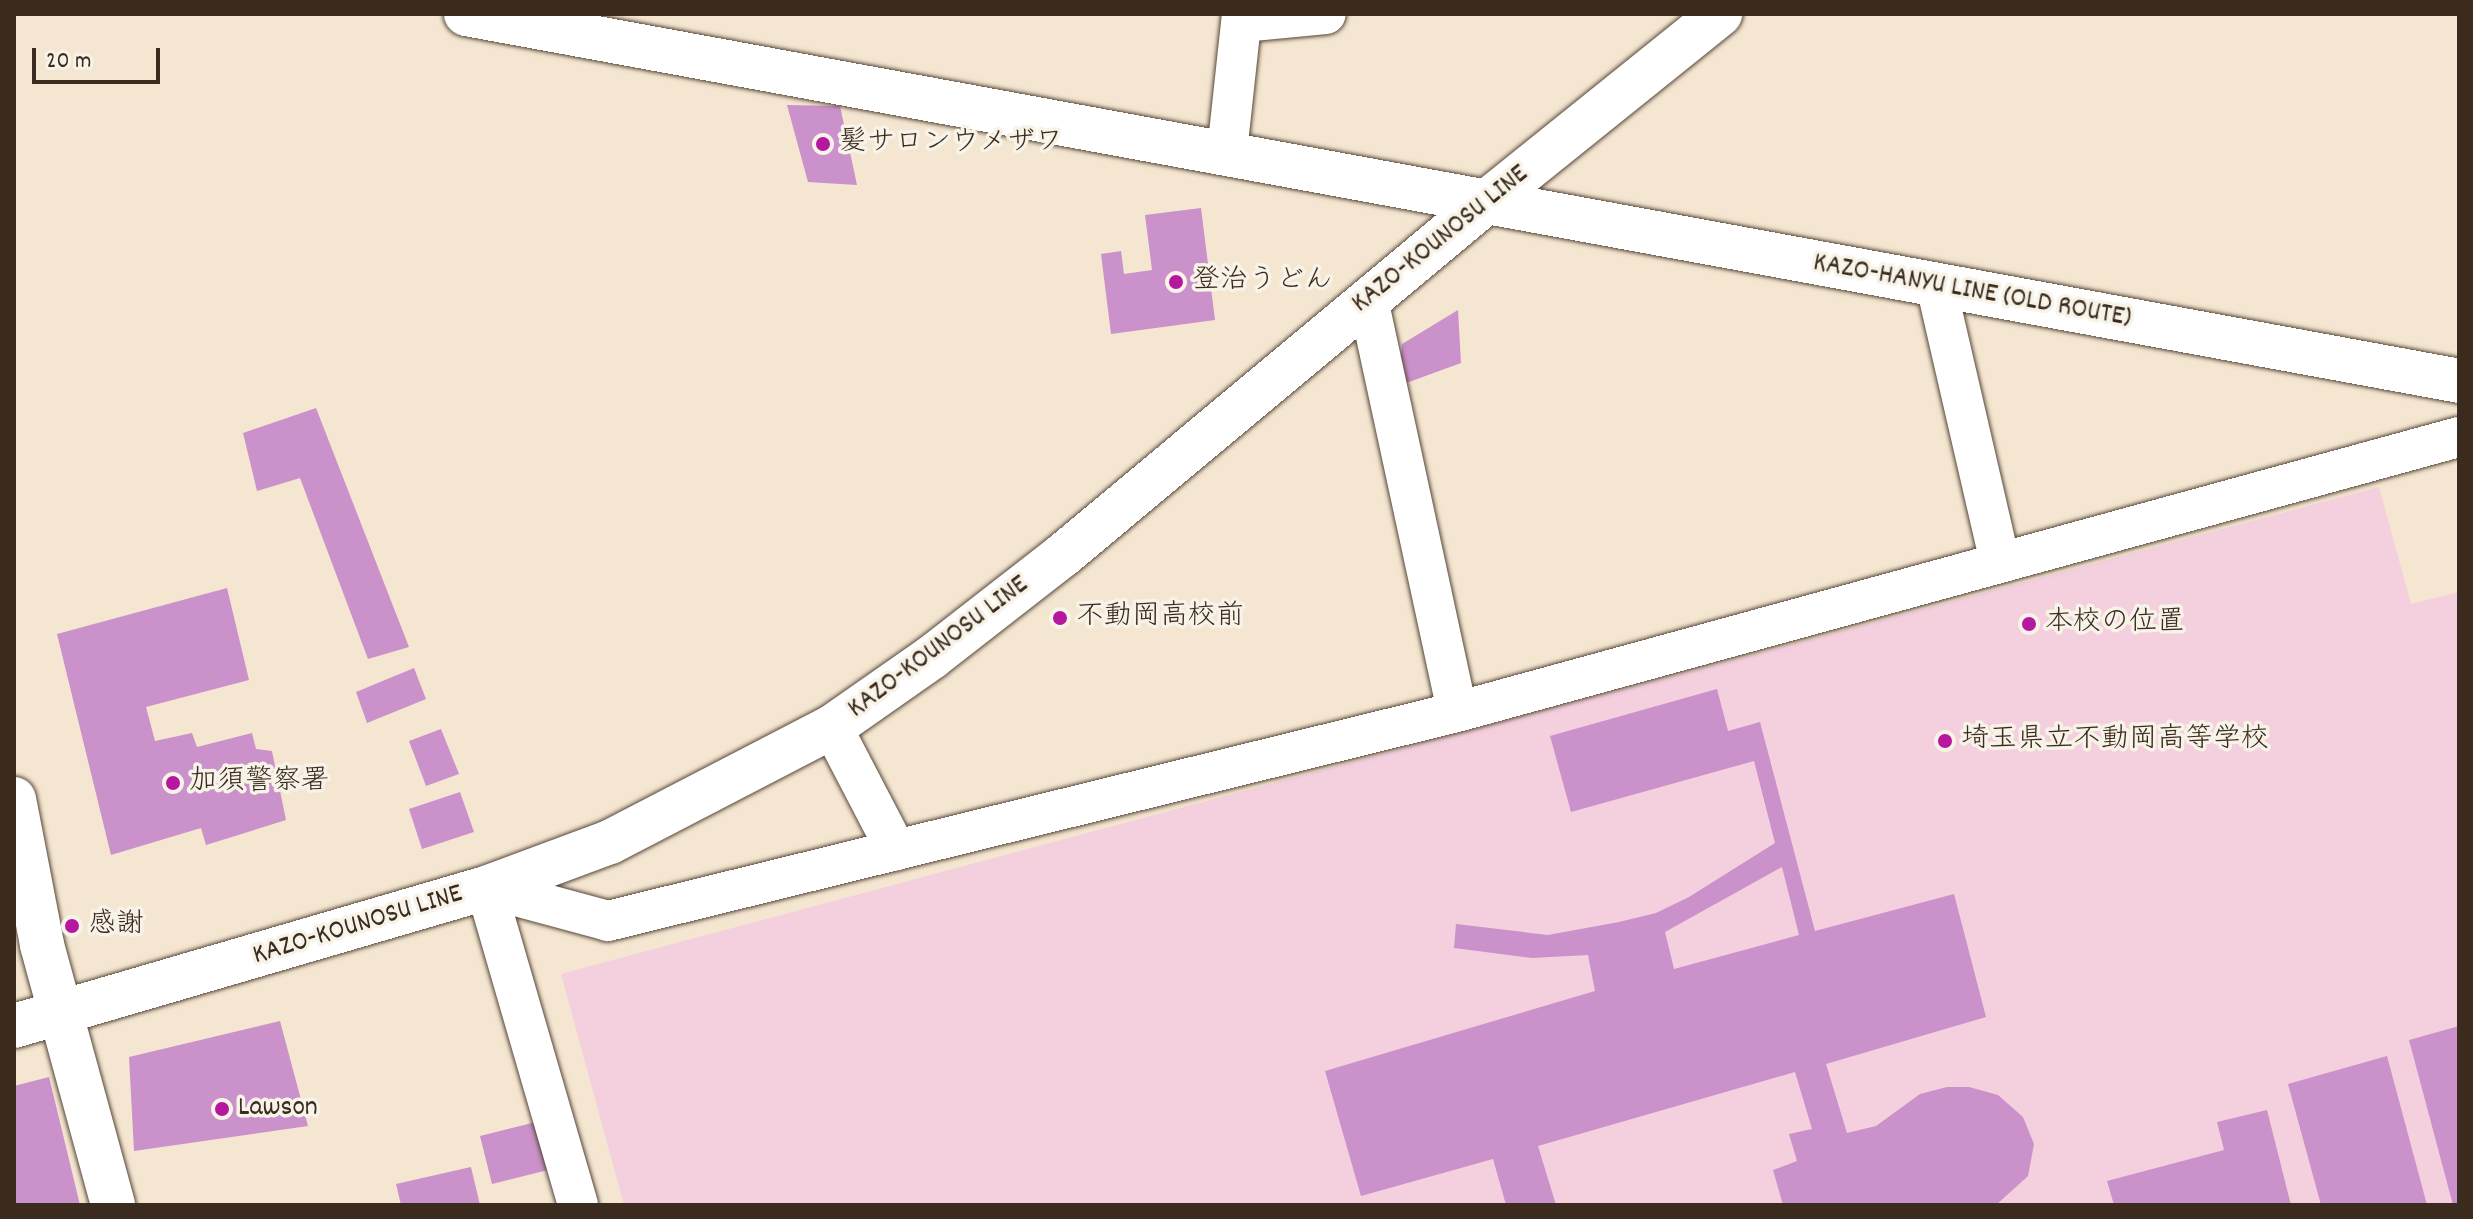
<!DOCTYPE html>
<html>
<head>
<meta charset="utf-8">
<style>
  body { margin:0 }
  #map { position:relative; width:2473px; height:1219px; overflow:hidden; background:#f4e6d0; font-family:Dekko,"Klee One",sans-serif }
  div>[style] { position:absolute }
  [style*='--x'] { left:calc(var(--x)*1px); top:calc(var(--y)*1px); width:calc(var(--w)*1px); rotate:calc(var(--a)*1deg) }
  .built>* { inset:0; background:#f4cfde }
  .building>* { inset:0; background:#ca91cb }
  .roads { filter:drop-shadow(0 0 2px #574639) drop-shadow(0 0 2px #574639) }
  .minor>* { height:40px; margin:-20px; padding:0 20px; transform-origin:20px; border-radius:20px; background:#fff }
  .tertiary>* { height:44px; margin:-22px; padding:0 22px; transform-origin:22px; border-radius:22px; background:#fff }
  .primary>* { height:44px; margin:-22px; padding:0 22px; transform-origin:22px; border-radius:22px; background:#fff }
  .dots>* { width:22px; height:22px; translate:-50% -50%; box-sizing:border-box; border:4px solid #f7f3e8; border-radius:50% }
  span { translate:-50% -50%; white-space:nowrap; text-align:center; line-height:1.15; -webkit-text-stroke:7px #f7f3e8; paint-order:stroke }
  .poi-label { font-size:28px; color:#3b2a1e }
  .left { translate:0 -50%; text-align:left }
  .street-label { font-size:28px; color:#3b2a1e }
  .frame { position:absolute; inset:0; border:16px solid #3b2a1e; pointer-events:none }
  .scale { position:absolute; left:32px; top:48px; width:128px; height:36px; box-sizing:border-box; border:4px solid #3b2a1e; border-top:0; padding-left:10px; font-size:24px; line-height:28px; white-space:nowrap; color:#3b2a1e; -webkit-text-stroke:6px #f7f3e8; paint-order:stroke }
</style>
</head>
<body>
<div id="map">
  <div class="built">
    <i style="clip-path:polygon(2379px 487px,2411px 604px,2459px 592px,2459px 1205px,624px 1205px,561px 974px)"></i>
  </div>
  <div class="building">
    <i style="clip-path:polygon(787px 105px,840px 106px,857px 185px,808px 182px)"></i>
    <i style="clip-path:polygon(1201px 208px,1215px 320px,1111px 334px,1101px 254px,1121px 251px,1124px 274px,1152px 270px,1145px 215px)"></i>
    <i style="clip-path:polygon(1458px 310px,1461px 363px,1398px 386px,1402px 344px)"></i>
    <i style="clip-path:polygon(316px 408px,409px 647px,368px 659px,300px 478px,257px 491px,243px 433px)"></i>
    <i style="clip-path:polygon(227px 588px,249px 680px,146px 707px,155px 741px,192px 733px,197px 747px,252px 733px,256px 749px,272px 751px,286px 820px,206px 845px,201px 828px,111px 855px,57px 634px)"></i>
    <i style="clip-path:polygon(414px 668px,426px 699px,367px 723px,356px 692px)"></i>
    <i style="clip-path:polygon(evenodd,1717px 689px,1728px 731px,1760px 722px,1815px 931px,1954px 894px,1986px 1017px,1826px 1064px,1847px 1133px,1876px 1126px,1920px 1094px,1947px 1087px,1969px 1087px,1998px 1095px,2023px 1117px,2034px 1144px,2028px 1176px,1996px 1205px,1783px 1205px,1773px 1170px,1797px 1161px,1789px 1134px,1812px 1129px,1795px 1072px,1538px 1146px,1556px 1205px,1506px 1205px,1493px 1159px,1361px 1196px,1325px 1071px,1595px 991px,1588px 955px,1532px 958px,1454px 948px,1456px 924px,1548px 935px,1619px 922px,1656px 913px,1689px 897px,1775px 843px,1754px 761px,1571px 812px,1550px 736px,1717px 689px,1782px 867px,1799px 935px,1674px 969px,1665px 932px,1782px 867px)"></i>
    <i style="clip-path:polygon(441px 729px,459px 774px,426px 786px,409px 741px)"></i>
    <i style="clip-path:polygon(460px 792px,474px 832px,422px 849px,409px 809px)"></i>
    <i style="clip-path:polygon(280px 1021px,308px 1126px,134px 1151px,129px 1057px)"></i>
    <i style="clip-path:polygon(2459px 1026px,2459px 1205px,2453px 1205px,2409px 1040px)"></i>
    <i style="clip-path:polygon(2387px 1056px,2427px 1205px,2321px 1205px,2288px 1084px)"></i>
    <i style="clip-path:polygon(49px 1077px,80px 1205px,14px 1205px,14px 1086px)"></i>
    <i style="clip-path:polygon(2267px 1110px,2291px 1205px,2114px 1205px,2107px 1181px,2224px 1150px,2217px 1122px)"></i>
    <i style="clip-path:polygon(536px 1122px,548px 1170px,492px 1184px,480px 1136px)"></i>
    <i style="clip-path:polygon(471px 1167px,480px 1205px,401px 1205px,396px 1184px)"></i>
  </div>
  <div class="roads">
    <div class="minor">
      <i style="--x:1242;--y:22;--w:84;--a:-5.4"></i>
      <i style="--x:1227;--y:152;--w:139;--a:-83.8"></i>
      <i style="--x:1936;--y:285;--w:285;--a:77"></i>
      <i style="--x:1368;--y:299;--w:422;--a:77.8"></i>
      <i style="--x:832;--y:727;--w:139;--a:62.5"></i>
      <i style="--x:486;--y:888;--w:126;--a:15.1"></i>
      <i style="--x:608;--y:921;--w:874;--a:-13.83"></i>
      <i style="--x:1457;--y:712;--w:1039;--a:-15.35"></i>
      <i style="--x:486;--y:888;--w:330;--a:73.8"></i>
    </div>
    <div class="tertiary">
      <i style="--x:466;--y:14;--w:2027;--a:10.43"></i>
      <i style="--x:14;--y:799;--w:149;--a:79.1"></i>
      <i style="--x:42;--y:945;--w:270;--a:74.7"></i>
    </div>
    <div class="primary">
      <i style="--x:14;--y:1026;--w:492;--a:-16.3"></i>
      <i style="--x:486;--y:888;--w:132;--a:-20.4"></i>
      <i style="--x:610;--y:842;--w:250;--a:-27.4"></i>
      <i style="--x:832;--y:727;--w:122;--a:-35"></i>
      <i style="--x:932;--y:657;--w:166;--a:-37.9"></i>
      <i style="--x:1063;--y:555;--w:550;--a:-39.83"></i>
      <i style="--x:1485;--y:203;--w:302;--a:-38.8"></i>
    </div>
  </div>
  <div class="dots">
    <i style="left:823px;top:144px;background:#b5179e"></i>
    <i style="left:1176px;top:282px;background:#b5179e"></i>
    <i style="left:1060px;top:618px;background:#b5179e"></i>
    <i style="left:2029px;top:624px;background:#b5179e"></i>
    <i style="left:1945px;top:741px;background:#b5179e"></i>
    <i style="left:173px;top:783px;background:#b5179e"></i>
    <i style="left:72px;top:926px;background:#b5179e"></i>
    <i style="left:222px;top:1109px;background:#b5179e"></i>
  </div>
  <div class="poi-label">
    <span class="left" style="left:839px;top:144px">髪サロンウメザワ</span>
    <span class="left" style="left:1192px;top:282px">登治うどん</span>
    <span class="left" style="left:1076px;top:618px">不動岡高校前</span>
    <span class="left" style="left:2045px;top:624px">本校の位置</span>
    <span class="left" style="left:1961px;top:741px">埼玉県立不動岡高等学校</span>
    <span class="left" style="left:189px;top:783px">加須警察署</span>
    <span class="left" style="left:88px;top:926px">感謝</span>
    <span class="left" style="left:238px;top:1109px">Lawson</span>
  </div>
  <div class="street-label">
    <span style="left:1441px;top:240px;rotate:-39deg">KAZO-KOUNOSU LINE</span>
    <span style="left:1972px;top:292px;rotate:10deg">KAZO-HANYU LINE (OLD ROUTE)</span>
    <span style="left:939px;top:648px;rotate:-37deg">KAZO-KOUNOSU LINE</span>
    <span style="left:358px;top:926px;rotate:-17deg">KAZO-KOUNOSU LINE</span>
  </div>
  <div class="frame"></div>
  <div class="scale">20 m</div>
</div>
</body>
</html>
